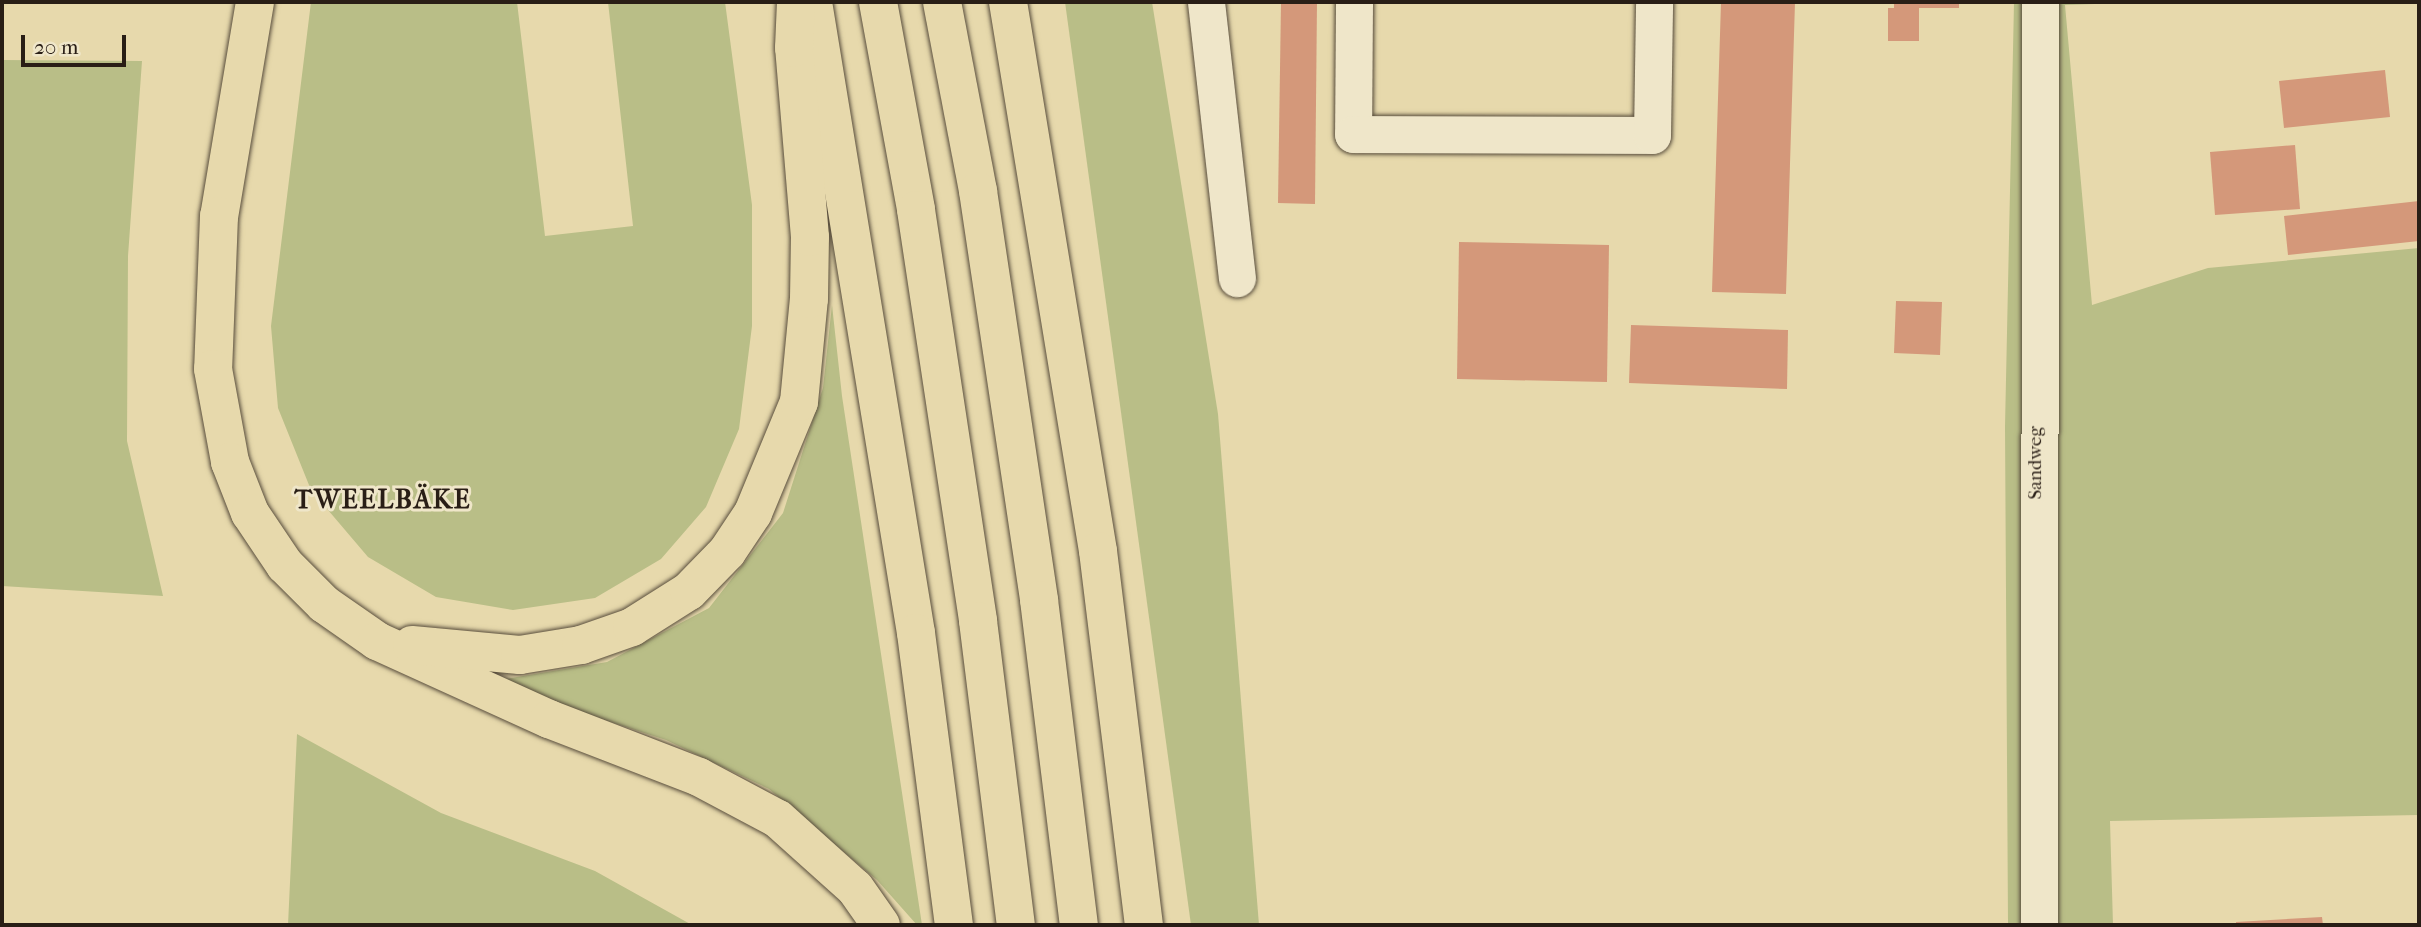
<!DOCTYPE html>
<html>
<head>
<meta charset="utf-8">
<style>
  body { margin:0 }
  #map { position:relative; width:2421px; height:927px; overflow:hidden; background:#e7d9ac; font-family:"IM FELL French Canon",serif }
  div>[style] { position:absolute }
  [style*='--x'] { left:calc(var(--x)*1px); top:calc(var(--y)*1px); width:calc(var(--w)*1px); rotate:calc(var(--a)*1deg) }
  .green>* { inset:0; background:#b9be87 }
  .building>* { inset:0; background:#d4987a }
  .roads { filter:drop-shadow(0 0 2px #584d3c) drop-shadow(0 0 2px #584d3c) }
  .minor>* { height:37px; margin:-18.5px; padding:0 18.5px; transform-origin:18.5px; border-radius:18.5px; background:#efe6c9 }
  .highway>* { height:38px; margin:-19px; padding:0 19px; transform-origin:19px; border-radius:19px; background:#e7d9ac }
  span { translate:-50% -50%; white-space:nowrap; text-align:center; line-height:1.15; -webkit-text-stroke:6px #efe6c9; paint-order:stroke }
  .street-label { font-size:19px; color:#291e16 }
  .district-label { font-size:26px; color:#291e16; font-weight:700; letter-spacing:2px }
  .frame { position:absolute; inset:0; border:4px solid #291e16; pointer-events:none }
  .scale { position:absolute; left:21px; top:35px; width:105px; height:32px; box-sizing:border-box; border:4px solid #291e16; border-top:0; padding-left:9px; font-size:21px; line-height:24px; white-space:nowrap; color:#291e16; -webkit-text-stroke:5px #efe6c9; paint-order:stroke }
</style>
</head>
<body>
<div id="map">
  <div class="green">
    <i style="clip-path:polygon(311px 2px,517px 2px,545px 236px,633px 226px,608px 2px,725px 2px,752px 205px,752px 326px,739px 429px,706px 507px,661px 559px,595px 598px,513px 610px,436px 597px,368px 557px,311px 490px,278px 408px,271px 326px)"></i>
    <i style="clip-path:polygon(1065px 2px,1152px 2px,1218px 414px,1259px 925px,1191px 925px)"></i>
    <i style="clip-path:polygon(2014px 2px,2154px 2px,2065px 5px,2092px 305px,2208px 268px,2419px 248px,2419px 815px,2110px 821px,2113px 925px,2008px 925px,2005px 427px)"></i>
    <i style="clip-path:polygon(2px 60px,142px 61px,128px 256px,127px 441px,163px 596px,2px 586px)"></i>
    <i style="clip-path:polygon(832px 305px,842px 396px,922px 925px,917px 925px,877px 880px,769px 789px,666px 740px,487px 682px,607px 662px,709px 608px,783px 513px,823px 388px)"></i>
    <i style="clip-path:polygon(297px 734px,441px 813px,595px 871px,692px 925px,288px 925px)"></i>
  </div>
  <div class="building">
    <i style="clip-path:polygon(1281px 2px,1317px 2px,1315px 204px,1278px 203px)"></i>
    <i style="clip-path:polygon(1721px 2px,1795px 2px,1786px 294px,1712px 292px)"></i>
    <i style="clip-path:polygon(1894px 2px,1959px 2px,1959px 8px,1919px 8px,1919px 41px,1888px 41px,1888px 8px,1894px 8px)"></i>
    <i style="clip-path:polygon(2385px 70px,2390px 117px,2284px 128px,2279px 81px)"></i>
    <i style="clip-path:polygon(2295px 145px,2300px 209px,2215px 215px,2210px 152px)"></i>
    <i style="clip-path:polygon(2419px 201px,2419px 241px,2288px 255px,2284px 216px)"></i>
    <i style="clip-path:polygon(1459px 242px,1609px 245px,1607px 382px,1457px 379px)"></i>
    <i style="clip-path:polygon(1896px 301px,1942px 302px,1940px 355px,1894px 353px)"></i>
    <i style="clip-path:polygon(1631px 325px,1788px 330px,1787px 389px,1629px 383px)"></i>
    <i style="clip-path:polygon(2322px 917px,2323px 925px,2236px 925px,2236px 922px)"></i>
  </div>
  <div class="roads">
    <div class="minor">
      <i style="--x:1206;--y:2;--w:278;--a:83.6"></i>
      <i style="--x:1354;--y:2;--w:132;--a:90.4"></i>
      <i style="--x:1353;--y:134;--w:299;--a:0.2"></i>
      <i style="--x:1652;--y:135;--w:133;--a:-89.1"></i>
      <i style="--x:2039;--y:925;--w:923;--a:-89.94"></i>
    </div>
    <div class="highway">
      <i style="--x:255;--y:2;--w:217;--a:99.5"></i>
      <i style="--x:219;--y:216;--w:153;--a:92.2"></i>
      <i style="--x:213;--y:369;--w:95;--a:79.6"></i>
      <i style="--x:230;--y:462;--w:55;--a:68.6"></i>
      <i style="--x:250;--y:513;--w:63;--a:56.1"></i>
      <i style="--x:285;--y:565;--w:55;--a:45"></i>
      <i style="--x:324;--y:604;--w:65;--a:34.9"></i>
      <i style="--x:377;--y:641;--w:189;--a:24.4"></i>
      <i style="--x:549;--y:719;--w:161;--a:21.1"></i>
      <i style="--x:699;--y:777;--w:89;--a:28"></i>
      <i style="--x:778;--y:819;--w:103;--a:41.9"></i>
      <i style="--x:855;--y:888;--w:45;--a:54.9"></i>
      <i style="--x:813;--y:2;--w:639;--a:80.73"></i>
      <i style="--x:916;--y:633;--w:294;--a:82.6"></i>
      <i style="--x:878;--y:2;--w:211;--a:79.6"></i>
      <i style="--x:916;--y:210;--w:416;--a:81.4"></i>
      <i style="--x:978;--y:621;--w:306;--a:82.9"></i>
      <i style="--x:942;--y:2;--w:192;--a:79.2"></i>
      <i style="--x:978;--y:191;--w:414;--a:81.5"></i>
      <i style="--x:1039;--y:600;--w:327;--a:83"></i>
      <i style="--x:1008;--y:2;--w:556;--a:80.69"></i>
      <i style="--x:1098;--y:551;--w:377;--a:83"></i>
      <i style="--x:412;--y:645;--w:108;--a:5.3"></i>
      <i style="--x:520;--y:655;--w:62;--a:-9.3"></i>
      <i style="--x:581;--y:645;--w:54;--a:-19.4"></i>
      <i style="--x:632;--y:627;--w:67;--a:-32.3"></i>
      <i style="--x:689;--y:591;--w:54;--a:-45.7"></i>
      <i style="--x:727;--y:552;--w:47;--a:-56.3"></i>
      <i style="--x:753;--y:513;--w:120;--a:-67.5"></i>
      <i style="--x:799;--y:402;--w:103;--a:-84.5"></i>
      <i style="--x:809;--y:299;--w:62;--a:-89.1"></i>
      <i style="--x:810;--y:237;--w:190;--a:-94.8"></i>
      <i style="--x:794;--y:48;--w:46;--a:-87.5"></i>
    </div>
  </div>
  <div class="street-label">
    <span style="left:2036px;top:463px;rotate:-90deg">Sandweg</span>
  </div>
  <div class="district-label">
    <span style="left:383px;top:500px">TWEELBÄKE</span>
  </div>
  <div class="frame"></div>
  <div class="scale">20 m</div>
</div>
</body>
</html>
